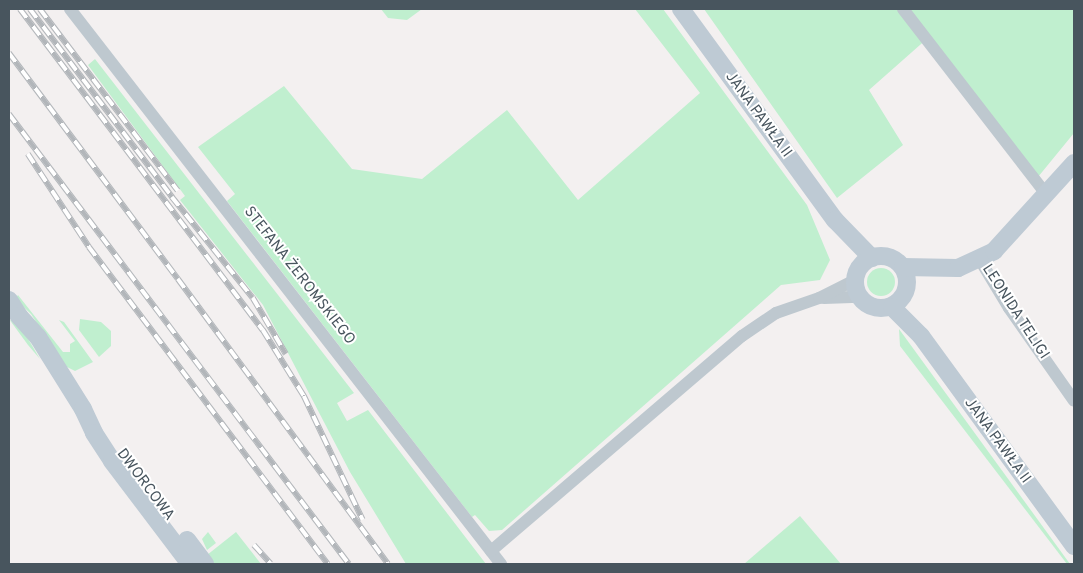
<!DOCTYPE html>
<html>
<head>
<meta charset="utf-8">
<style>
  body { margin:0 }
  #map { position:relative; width:1083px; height:573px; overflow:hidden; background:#f3f0f0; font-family:Overpass,sans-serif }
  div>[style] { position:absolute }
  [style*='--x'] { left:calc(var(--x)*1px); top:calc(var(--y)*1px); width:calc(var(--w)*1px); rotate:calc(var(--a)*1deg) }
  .green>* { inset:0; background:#c0efcf }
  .round { border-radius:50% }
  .street>* { height:12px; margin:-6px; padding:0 6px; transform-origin:6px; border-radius:6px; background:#bec8cf }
  .secondary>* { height:18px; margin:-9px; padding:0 9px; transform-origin:9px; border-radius:9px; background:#becad4 }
  .secondary>.ring { margin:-9px; padding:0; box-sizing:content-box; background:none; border:18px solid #becad4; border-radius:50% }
  .rail>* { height:5.5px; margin-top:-2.75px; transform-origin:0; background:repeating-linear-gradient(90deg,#fff 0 11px,#b2b6ba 0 22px); box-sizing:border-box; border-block:1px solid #b2b6ba }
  span { translate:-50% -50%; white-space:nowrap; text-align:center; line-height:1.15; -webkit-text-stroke:4px #fff; paint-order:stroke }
  .street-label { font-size:15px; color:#48555e }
  .frame { position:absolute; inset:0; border:10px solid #48555e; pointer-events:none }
</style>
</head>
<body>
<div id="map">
  <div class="green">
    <i style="clip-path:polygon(381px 9px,422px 9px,407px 20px,388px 18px)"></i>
    <i style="clip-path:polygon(635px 9px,663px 9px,807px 205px,830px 260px,820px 280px,781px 285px,502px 530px,489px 531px,475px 515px,472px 517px,227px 201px,235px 194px,198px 147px,284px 86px,352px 169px,422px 179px,507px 110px,578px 200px,700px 93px)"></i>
    <i style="clip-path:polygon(704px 9px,1074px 9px,1074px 133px,1038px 177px,929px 37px,869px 90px,903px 145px,837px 198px)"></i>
    <i style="clip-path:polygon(95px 59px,354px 393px,337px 403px,347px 421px,368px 410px,486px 564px,406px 564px,350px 472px,263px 305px,180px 200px,185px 196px,88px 65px)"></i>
    <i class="round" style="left:867px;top:268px;width:28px;height:28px"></i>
    <i style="clip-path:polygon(18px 295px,63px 352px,70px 352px,70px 344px,75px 341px,59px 320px,64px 322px,93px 362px,75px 371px,65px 366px,31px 314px,15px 299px)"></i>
    <i style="clip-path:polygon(9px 319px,24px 332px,40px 359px,28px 345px)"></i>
    <i style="clip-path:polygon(80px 319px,101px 322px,111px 331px,111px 346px,99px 357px,79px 330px)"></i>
    <i style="clip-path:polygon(899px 329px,1070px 564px,1067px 564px,900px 346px)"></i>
    <i style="clip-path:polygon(800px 516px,841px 564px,744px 564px)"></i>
    <i style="clip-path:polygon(208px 532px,216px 543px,207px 550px,202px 539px)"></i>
    <i style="clip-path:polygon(236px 532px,261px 564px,214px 564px,207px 555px)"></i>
  </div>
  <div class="street">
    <i style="--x:70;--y:9;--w:703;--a:52.17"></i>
    <i style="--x:903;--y:9;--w:234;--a:52.3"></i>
    <i style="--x:980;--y:260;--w:56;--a:58.9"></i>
    <i style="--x:1009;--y:308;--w:113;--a:55"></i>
    <i style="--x:824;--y:298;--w:35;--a:-2"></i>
    <i style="--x:491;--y:551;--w:330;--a:-40.6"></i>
    <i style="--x:742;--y:336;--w:41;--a:-34.1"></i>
    <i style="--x:776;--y:313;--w:46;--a:-19.2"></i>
    <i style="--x:819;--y:298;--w:40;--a:-26.6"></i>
  </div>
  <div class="secondary">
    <i style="--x:681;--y:9;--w:261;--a:53.9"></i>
    <i style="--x:835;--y:220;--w:53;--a:45.8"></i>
    <i class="ring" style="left:855px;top:256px;width:34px;height:34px"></i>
    <i style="--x:903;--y:267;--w:55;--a:1"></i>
    <i style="--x:958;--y:268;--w:40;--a:-25"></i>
    <i style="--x:994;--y:251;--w:119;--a:-47.7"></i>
    <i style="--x:9;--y:300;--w:19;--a:58"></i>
    <i style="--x:19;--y:316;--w:28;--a:48"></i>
    <i style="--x:38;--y:337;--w:85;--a:58"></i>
    <i style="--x:83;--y:409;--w:26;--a:65"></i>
    <i style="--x:94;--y:433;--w:33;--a:57"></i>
    <i style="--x:112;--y:461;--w:129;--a:52.9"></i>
    <i style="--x:892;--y:307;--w:41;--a:45"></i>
    <i style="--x:921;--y:336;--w:260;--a:53.9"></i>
    <i style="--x:187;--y:540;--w:30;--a:53"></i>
  </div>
  <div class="rail">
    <i style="--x:20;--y:9;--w:403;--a:52.9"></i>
    <i style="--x:263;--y:330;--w:78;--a:58.2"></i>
    <i style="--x:304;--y:396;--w:137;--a:64.6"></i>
    <i style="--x:30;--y:9;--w:236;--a:52.9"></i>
    <i style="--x:172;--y:197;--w:129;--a:51.3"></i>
    <i style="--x:253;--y:298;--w:65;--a:59.5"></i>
    <i style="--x:40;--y:9;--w:228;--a:52.8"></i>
    <i style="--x:9;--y:53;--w:282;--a:53.2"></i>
    <i style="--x:178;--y:279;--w:354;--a:53.6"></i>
    <i style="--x:9;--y:114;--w:564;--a:52.93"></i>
    <i style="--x:28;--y:154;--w:111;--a:56.7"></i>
    <i style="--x:89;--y:247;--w:397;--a:53"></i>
    <i style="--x:254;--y:545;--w:25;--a:48"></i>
  </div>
  <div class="street-label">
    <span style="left:758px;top:115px;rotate:54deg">JANA PAWŁA II</span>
    <span style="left:299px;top:276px;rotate:52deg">STEFANA ŻEROMSKIEGO</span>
    <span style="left:1015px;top:312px;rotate:57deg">LEONIDA TELIGI</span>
    <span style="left:997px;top:441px;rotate:54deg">JANA PAWŁA II</span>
    <span style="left:145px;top:485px;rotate:53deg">DWORCOWA</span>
  </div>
  <div class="frame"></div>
</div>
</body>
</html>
